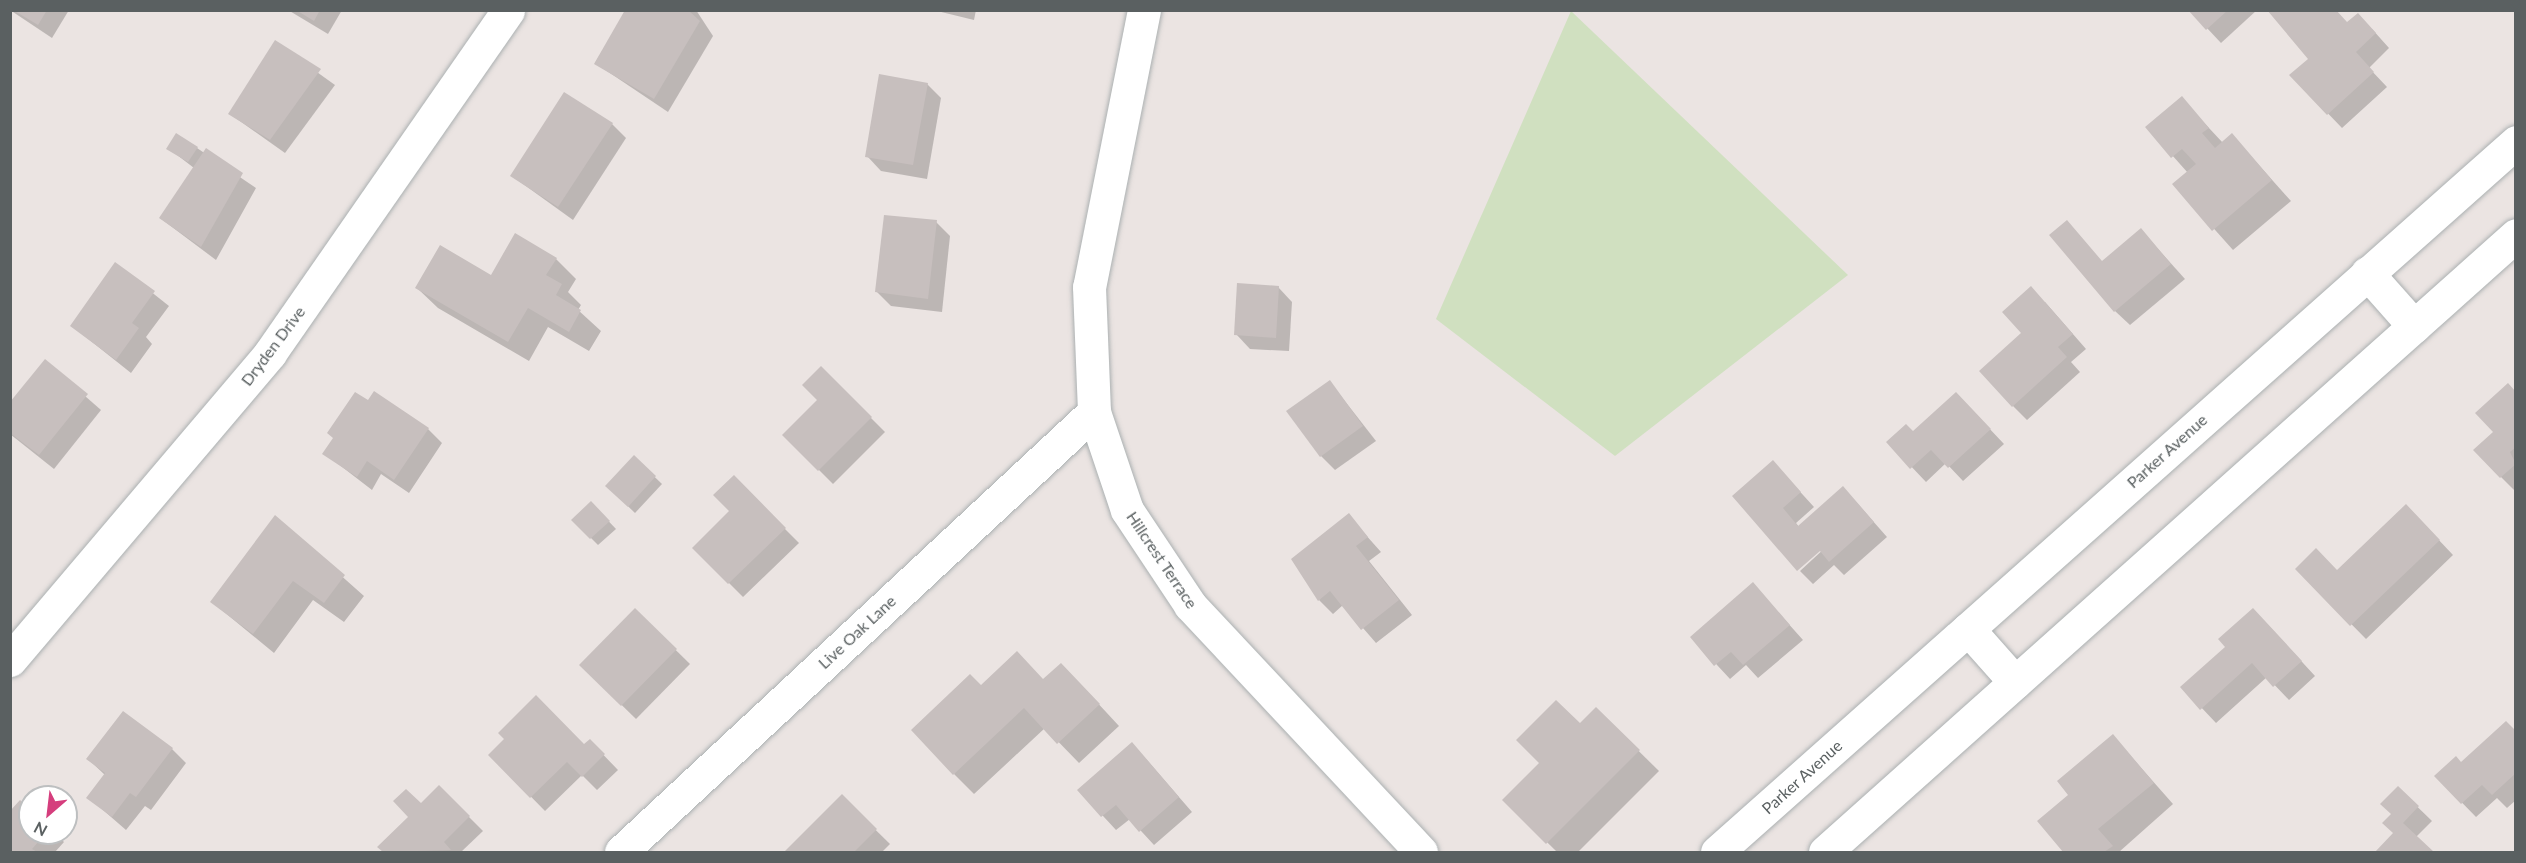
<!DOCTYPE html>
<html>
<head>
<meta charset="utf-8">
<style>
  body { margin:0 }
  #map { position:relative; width:2526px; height:863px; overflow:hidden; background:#ebe4e2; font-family:Lato,sans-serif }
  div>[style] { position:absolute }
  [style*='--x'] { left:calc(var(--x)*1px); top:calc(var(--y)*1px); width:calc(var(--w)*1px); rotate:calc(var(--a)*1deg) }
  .green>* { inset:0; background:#d0e0c0 }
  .shadow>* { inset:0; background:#0003 }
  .building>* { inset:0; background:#c7bfbe }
  .roads { filter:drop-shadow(0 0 2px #abb0b1) drop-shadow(0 0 2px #abb0b1) }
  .street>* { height:33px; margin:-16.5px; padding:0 16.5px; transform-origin:16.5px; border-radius:16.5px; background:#fff }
  .secondary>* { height:33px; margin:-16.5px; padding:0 16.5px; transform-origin:16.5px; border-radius:16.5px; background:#fff }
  span { translate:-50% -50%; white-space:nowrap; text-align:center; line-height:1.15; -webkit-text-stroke:5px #fff; paint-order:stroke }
  .street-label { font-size:16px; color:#5a6061 }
  .frame { position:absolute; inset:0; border:12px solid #5a6061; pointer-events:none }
  .north { position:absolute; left:18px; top:785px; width:60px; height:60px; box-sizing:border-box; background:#fff; border:2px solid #bdbfc0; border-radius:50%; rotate:208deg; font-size:16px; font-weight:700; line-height:24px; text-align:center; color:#5a6061 }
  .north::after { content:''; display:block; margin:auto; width:21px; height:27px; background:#d53e7d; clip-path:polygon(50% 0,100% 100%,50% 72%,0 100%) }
</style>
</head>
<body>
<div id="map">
  <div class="green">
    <i style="clip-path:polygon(1571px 11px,1848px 275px,1615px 456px,1436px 319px)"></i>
  </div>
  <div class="shadow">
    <i style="clip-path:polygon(10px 10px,69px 10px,52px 38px)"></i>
    <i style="clip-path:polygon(288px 10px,342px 10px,328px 34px)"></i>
    <i style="clip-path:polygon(627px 10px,696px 10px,713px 36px,668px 112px,595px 63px)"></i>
    <i style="clip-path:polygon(933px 10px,976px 10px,974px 20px)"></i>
    <i style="clip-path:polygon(2190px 10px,2257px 10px,2221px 43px)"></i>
    <i style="clip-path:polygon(2269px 10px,2372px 29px,2389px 48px,2369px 68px,2387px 87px,2342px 128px,2291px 75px,2310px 59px)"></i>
    <i style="clip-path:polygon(275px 42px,335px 85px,285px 153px,230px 114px)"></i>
    <i style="clip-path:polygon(927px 84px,941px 98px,927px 179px,881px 171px,867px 156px)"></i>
    <i style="clip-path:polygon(2181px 98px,2223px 143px,2232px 135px,2291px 201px,2233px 250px,2174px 184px,2188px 173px,2147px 127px)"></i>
    <i style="clip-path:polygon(612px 124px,626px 138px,573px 220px,512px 176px)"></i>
    <i style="clip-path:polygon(168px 148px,197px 148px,256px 188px,216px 260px,160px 218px,194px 168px)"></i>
    <i style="clip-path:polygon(936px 222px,950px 236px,942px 312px,891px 306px,877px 292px)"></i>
    <i style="clip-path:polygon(2141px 230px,2185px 279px,2130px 325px,2115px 311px,2103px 262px)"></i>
    <i style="clip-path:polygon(556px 259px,576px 279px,568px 292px,581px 305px,578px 310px,601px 331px,589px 351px,548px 327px,529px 361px,438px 308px,417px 288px,492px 277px)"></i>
    <i style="clip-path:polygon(116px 264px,169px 306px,146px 337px,152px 344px,131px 373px,72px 326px)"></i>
    <i style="clip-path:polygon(1278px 287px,1292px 302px,1289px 351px,1250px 349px,1236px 334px)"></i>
    <i style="clip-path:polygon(2045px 302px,2086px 349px,2071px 362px,2080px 372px,2027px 420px,2013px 406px,2023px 333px)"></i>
    <i style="clip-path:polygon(45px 361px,101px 410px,54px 469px,10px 434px,10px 404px)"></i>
    <i style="clip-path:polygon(821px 368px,885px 432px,833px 484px,784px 435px,819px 400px)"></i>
    <i style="clip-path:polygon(1330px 382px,1376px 441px,1335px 470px,1321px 456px)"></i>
    <i style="clip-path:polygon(2516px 393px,2516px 491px,2515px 491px,2501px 477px,2495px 433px)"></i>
    <i style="clip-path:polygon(1970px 408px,2004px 444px,1963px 481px,1946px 463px,1926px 482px,1888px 442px)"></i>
    <i style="clip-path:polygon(428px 429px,442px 443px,409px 493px,381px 474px,372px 490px,324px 453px)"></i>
    <i style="clip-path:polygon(634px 457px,662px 484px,635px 513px,607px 486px)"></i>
    <i style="clip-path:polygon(1773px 462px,1814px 507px,1796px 523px,1799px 527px,1857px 503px,1887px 537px,1844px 575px,1834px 565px,1813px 584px,1800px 571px,1826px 547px,1734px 496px)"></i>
    <i style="clip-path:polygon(734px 478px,799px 543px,743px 597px,694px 548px,731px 511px)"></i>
    <i style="clip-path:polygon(598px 510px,616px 529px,598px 545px,573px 520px)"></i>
    <i style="clip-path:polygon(1348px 515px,1381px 552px,1369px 561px,1412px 615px,1376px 643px,1343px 605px,1333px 614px,1319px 600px)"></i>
    <i style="clip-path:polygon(275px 517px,364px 596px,344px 622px,313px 600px,274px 653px,212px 602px)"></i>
    <i style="clip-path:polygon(2420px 520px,2453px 555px,2366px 639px,2297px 569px,2337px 572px)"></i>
    <i style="clip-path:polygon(1753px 584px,1803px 640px,1758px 678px,1746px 665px,1730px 679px,1692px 638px)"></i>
    <i style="clip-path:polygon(635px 610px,690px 664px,636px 719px,595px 679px)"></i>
    <i style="clip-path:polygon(2267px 624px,2315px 676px,2289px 700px,2267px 677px,2216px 723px,2182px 687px)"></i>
    <i style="clip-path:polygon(1043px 681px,1081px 685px,1119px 726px,1079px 763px,1045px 728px,974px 794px,954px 774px,981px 687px)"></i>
    <i style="clip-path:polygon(1596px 709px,1659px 771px,1578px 852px,1557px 852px,1504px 800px)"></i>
    <i style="clip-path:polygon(2516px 732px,2516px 800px,2507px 808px,2497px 798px,2476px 817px,2436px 776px)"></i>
    <i style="clip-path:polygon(2113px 736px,2173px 804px,2119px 852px,2065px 852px,2039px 821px,2070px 795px)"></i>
    <i style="clip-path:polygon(590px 741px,618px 770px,597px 790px,582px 775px,545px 811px,490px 755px,585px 746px)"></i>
    <i style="clip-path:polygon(172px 749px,186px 763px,151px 810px,145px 806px,126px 830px,88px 797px,105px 775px,88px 759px)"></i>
    <i style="clip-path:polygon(1146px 759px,1192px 812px,1154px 845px,1130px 819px,1116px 830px,1079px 790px)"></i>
    <i style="clip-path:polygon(439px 787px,483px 831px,461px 852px,385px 852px,379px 847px)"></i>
    <i style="clip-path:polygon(2398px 788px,2432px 821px,2416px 837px,2432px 852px,2377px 852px,2395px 834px)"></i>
    <i style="clip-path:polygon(842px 797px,890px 844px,882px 852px,786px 852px)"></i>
    <i style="clip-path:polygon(30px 811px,30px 833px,55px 833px,64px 842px,55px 852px,10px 852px,10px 813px)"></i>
  </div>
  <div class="building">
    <i style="clip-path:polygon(13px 10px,47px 10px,38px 25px)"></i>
    <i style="clip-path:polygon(296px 10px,320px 10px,314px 21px)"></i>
    <i style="clip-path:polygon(625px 10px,688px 10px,700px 21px,654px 99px,594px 64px)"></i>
    <i style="clip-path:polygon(2188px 10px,2228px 10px,2206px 30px)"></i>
    <i style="clip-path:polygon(2267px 10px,2336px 10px,2347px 22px,2358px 13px,2376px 33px,2356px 52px,2374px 72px,2327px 115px,2289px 75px,2308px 59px)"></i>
    <i style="clip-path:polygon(275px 40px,321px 69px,270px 140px,228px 114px)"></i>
    <i style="clip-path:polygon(879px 74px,928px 83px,913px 165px,865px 157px)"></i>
    <i style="clip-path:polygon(564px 92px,613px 123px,558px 207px,510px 176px)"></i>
    <i style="clip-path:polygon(2182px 96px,2209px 128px,2202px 133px,2215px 148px,2232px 133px,2272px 180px,2212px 231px,2172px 184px,2196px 164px,2182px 149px,2171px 158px,2145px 127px)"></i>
    <i style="clip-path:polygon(176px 133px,198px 147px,188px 162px,166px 149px)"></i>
    <i style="clip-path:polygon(206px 148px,243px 173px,201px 247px,159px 218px)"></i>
    <i style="clip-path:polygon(884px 215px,937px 220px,928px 299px,875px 292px)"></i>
    <i style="clip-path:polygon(2067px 220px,2102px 261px,2141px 228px,2171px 264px,2114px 312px,2049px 235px)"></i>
    <i style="clip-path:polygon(515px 233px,557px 258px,546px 275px,562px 284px,556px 295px,581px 310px,569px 332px,528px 308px,508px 342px,415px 288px,440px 245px,491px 275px)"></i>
    <i style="clip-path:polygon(115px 262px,155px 291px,132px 323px,139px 328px,116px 360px,70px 326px)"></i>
    <i style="clip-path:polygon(1237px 283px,1279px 286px,1276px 338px,1234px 335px)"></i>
    <i style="clip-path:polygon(2031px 286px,2073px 334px,2058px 347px,2067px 357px,2012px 407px,1979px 371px,2021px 333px,2002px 312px)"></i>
    <i style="clip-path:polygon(45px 359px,88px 394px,39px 455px,10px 433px,10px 402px)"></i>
    <i style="clip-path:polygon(821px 366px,872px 417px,818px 471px,782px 435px,817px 400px,802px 385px)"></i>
    <i style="clip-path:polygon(1330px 380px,1363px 426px,1320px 457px,1286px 411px)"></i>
    <i style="clip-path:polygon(2508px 383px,2516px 392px,2516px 447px,2510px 452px,2516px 464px,2500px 478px,2473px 450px,2493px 432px,2475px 413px)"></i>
    <i style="clip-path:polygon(374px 391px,429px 428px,394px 480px,367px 461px,357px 477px,322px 454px,333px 438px,327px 433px,355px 392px,368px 400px)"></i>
    <i style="clip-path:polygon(1956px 392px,1991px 429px,1948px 468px,1931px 450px,1910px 469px,1886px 442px,1906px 424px,1913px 431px)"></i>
    <i style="clip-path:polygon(634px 455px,656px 476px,628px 507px,605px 486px)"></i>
    <i style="clip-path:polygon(1773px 460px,1801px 492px,1783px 508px,1798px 526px,1843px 486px,1874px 522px,1829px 562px,1820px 551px,1797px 571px,1732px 496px)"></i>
    <i style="clip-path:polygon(734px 475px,786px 528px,728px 584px,692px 548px,729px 511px,713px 495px)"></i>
    <i style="clip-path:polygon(591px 501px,610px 521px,590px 539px,571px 520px)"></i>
    <i style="clip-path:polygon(2406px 504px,2440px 540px,2350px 626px,2295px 569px,2316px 548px,2337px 570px)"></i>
    <i style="clip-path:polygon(1349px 513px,1368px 537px,1356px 546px,1399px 600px,1361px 630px,1330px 591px,1318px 601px,1291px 559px)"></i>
    <i style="clip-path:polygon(275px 515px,345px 575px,324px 603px,293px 581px,253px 634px,210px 602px)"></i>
    <i style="clip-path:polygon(1753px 582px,1790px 625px,1743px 665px,1731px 652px,1714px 666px,1690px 637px)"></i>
    <i style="clip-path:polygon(635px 608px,677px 649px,621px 706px,579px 665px)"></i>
    <i style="clip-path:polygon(2253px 608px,2302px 661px,2273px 687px,2252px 663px,2200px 710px,2180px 687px,2225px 647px,2218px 639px)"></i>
    <i style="clip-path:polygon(1017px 651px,1043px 679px,1061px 663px,1100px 704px,1057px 744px,1024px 708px,953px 775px,911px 730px,970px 674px,981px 685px)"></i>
    <i style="clip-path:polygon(536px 695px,584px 744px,590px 739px,605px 754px,582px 777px,567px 762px,530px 798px,488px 755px,504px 739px,498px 733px)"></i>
    <i style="clip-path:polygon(1556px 700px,1580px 723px,1596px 707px,1640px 750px,1546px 844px,1502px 800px,1539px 763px,1516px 740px)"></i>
    <i style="clip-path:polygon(123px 711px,173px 748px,136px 797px,130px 793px,112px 817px,86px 798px,105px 773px,86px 759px)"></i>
    <i style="clip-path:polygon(2506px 721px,2516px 731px,2516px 773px,2492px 795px,2482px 785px,2461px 804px,2434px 776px,2456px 756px,2461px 762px)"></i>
    <i style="clip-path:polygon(2113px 734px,2154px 783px,2098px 829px,2113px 846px,2104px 852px,2063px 852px,2037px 821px,2068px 795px,2057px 781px)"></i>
    <i style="clip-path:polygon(1132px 742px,1179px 797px,1139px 832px,1116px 805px,1101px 817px,1077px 790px)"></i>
    <i style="clip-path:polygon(439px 785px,470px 816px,444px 842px,451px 850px,383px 852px,377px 847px,408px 817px,393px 801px,406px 789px,421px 803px)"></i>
    <i style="clip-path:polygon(2398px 786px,2419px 806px,2403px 823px,2434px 852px,2375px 852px,2393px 833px,2382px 823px,2391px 814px,2380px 804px)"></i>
    <i style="clip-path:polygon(842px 794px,877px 829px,854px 852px,784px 852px)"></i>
    <i style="clip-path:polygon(20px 800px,30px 809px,30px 833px,46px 833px,32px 849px,37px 852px,10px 852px,10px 811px)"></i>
  </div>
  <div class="roads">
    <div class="street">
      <i style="--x:1144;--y:10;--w:282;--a:101.2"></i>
      <i style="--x:1089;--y:287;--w:125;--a:87.7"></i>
      <i style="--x:1094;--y:412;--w:103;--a:71.4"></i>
      <i style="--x:1127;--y:510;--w:114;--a:56.4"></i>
      <i style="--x:1190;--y:605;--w:338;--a:46.9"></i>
      <i style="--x:10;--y:660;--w:402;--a:-49.7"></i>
      <i style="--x:270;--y:353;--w:417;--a:-55.2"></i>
      <i style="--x:621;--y:852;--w:646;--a:-42.93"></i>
    </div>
    <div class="secondary">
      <i style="--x:2367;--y:273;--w:71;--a:48.4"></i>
      <i style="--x:1968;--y:629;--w:71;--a:48.4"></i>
      <i style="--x:1717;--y:852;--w:1069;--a:-41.62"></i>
      <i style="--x:1825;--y:852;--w:926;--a:-41.76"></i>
    </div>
  </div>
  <div class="street-label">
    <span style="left:273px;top:346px;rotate:-53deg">Dryden Drive</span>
    <span style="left:2167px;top:451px;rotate:-42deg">Parker Avenue</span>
    <span style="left:1162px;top:560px;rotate:56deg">Hillcrest Terrace</span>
    <span style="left:857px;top:632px;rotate:-43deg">Live Oak Lane</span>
    <span style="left:1802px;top:777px;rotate:-42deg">Parker Avenue</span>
  </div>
  <div class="frame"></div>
  <div class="north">N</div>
</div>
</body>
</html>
